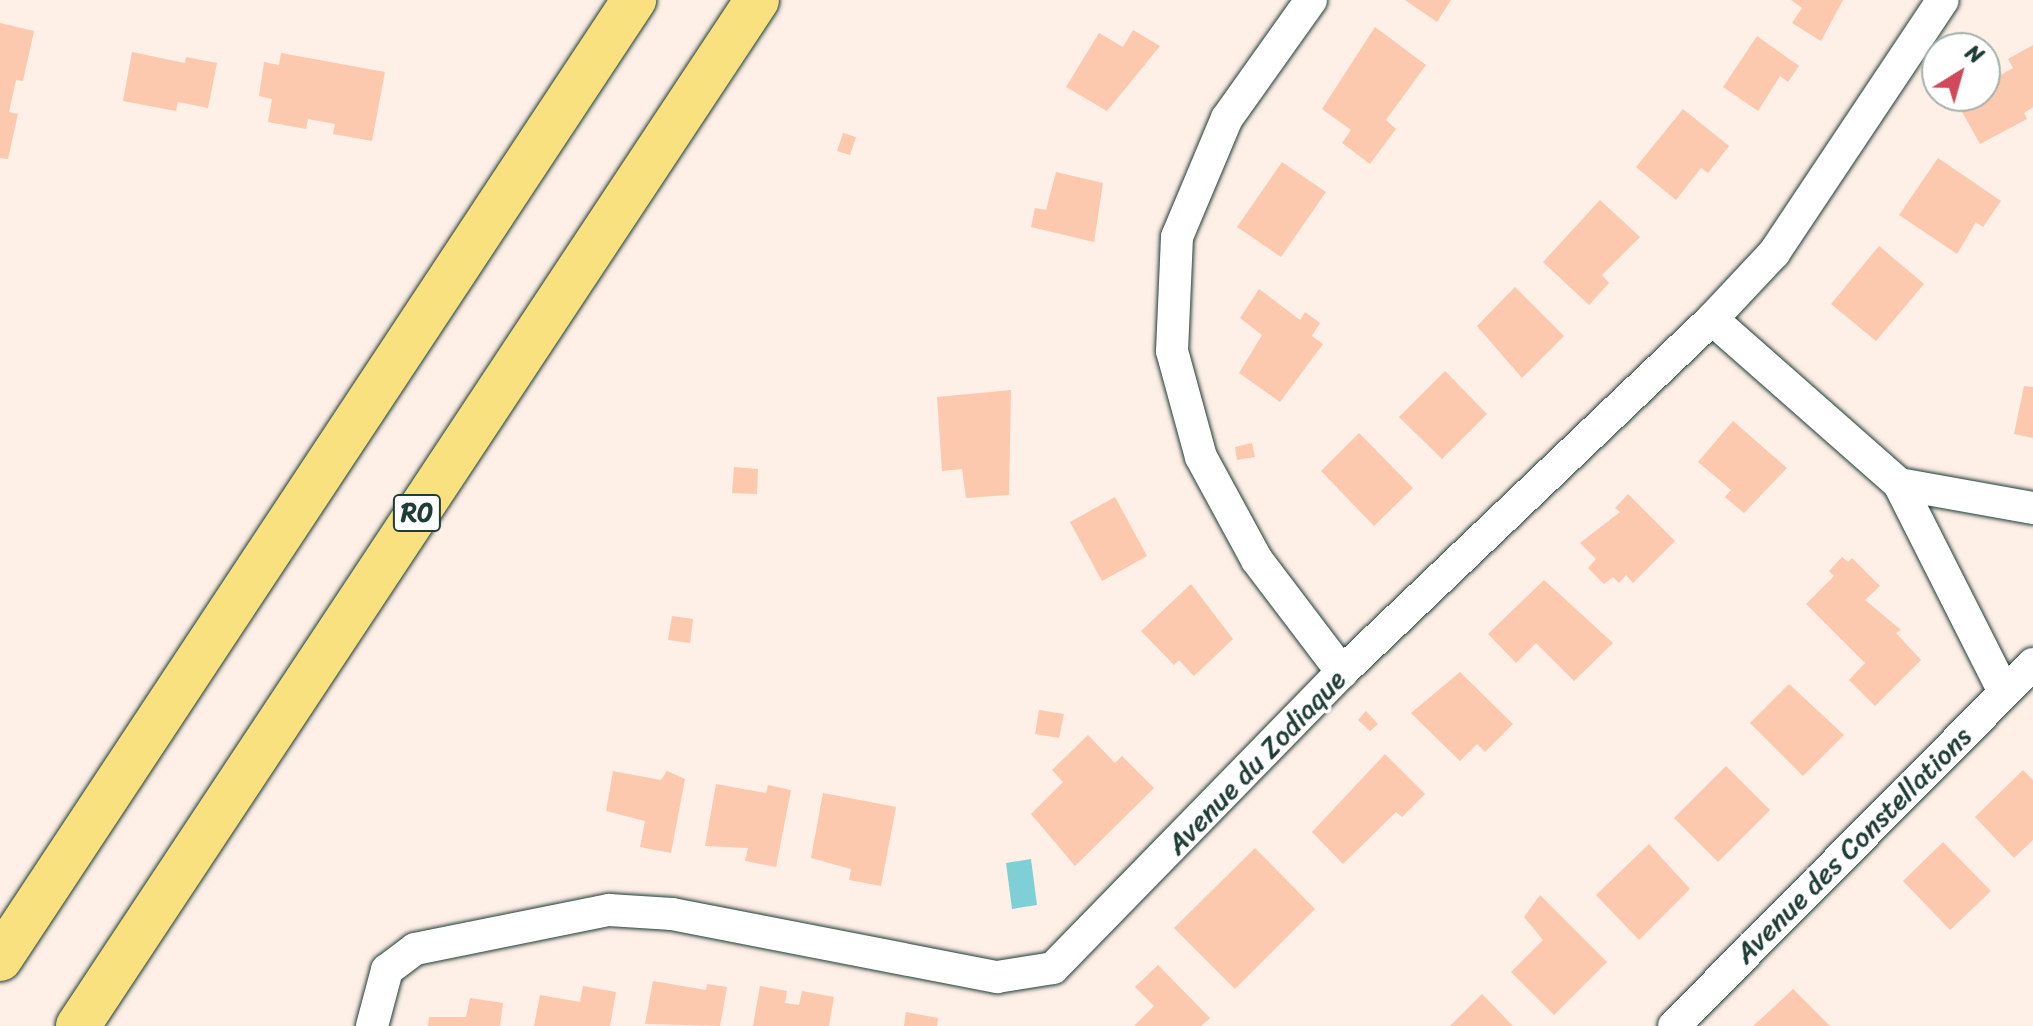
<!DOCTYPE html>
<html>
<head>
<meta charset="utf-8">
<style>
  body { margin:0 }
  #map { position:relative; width:2033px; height:1026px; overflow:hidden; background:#feefe7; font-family:Sriracha,sans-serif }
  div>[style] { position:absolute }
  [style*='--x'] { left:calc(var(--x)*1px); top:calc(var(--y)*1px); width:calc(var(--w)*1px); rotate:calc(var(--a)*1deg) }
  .water>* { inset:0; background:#7fd0d6 }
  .building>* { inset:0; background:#fdc9ae }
  .roads { filter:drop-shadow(0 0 2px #1f3d34) drop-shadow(0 0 2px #1f3d34) }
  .street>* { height:32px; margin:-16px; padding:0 16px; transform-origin:16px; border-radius:16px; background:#fff }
  .highway>* { height:44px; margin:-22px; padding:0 22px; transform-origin:22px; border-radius:22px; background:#fae180 }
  span { translate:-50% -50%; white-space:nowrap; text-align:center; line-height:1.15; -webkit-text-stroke:7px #fff; paint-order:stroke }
  .shield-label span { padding:2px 6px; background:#fff; border:2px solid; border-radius:6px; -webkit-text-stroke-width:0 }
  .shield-label { font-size:26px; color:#1f3d34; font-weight:700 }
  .street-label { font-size:28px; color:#1f3d34 }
  .north { position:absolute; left:1921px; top:32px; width:80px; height:80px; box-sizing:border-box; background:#fff; border:2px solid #a5b1ae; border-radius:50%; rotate:37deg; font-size:22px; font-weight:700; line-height:32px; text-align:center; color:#1f3d34 }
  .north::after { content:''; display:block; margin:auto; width:28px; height:36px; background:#d1495b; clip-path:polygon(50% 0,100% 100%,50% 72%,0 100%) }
</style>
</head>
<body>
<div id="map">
  <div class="water">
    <i style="clip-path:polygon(1031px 859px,1037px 905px,1012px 909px,1006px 863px)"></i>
  </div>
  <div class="building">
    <i style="clip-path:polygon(1405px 0,1451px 0,1437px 22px)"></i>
    <i style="clip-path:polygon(1791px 0,1843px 0,1821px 41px,1792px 23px,1802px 8px)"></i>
    <i style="clip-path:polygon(0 23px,34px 31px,23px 81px,16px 80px,9px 112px,18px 114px,8px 159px,0 158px)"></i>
    <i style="clip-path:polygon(1375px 27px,1426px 65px,1386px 120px,1396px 129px,1370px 164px,1342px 143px,1351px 130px,1322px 109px)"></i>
    <i style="clip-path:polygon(1133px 30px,1160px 46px,1107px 111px,1066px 87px,1099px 33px,1123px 47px)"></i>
    <i style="clip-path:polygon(1757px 36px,1799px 66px,1788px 82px,1780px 76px,1758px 111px,1723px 87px)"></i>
    <i style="clip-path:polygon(2033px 45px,2033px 107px,2024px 113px,2027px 119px,1980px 144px,1961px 110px,1985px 96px,1985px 84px,2013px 68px,2008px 59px)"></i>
    <i style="clip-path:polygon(132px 52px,185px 63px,186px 57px,217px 63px,208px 108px,178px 102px,176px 111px,123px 101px)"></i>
    <i style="clip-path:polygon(281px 53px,385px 72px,372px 141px,333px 134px,335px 124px,308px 119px,306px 129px,268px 122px,272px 99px,259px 96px,264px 62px,279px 65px)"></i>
    <i style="clip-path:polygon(1683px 109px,1729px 146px,1708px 173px,1701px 168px,1676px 200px,1636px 167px)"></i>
    <i style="clip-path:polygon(843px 133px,856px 137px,850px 155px,837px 151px)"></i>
    <i style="clip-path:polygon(1938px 158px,2001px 201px,1983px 227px,1976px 222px,1957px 254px,1899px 215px)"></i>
    <i style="clip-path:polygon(1282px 162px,1326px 192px,1281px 257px,1237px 227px)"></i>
    <i style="clip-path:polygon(1056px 172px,1103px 183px,1094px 242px,1031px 227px,1035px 208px,1046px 210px)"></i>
    <i style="clip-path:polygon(1600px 200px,1640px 237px,1602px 275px,1609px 283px,1589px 305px,1543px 262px)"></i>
    <i style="clip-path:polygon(1879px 246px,1924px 284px,1876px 341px,1831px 304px)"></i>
    <i style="clip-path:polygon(1515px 287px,1564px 336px,1522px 378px,1477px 326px)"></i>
    <i style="clip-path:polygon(1259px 289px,1300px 320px,1305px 312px,1320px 323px,1312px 336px,1323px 344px,1280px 402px,1239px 373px,1262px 335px,1240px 318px)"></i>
    <i style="clip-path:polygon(1445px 371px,1487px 414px,1442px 459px,1399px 417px)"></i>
    <i style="clip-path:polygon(2024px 386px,2033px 387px,2033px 438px,2014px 434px)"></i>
    <i style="clip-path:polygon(1011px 390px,1009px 495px,966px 498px,962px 469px,942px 471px,937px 397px)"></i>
    <i style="clip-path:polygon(1733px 421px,1787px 468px,1744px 513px,1725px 497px,1731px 490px,1698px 462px)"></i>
    <i style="clip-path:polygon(1359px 433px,1413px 488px,1374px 526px,1321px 471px)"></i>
    <i style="clip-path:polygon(1252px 443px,1255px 457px,1237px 460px,1235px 447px)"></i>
    <i style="clip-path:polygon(734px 467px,758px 469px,757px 494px,732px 493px)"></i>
    <i style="clip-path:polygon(1628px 494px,1675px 541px,1633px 583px,1626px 575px,1619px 583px,1613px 577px,1604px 584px,1588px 568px,1596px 559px,1580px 543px,1620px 512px,1615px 508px)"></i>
    <i style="clip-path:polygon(1115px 497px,1147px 556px,1102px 581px,1070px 522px)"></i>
    <i style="clip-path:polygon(1842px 557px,1848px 562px,1852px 558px,1880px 586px,1865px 600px,1901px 630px,1896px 633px,1921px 660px,1875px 706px,1849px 680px,1865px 663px,1806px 604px,1834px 576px,1829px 571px)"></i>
    <i style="clip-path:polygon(1544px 580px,1613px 643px,1574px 681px,1536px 643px,1516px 663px,1488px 634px)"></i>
    <i style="clip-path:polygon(1191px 584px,1233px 639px,1194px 676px,1179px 660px,1174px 665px,1141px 631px)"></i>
    <i style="clip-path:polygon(672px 616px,693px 619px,690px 643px,668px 640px)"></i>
    <i style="clip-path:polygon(1460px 672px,1513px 724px,1485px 752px,1477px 744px,1460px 761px,1411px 713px)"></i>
    <i style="clip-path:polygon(1789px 684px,1844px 735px,1803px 776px,1750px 723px)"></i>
    <i style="clip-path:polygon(1039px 710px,1064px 714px,1059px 738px,1035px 734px)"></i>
    <i style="clip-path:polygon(1366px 711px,1378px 724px,1370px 731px,1358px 720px)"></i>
    <i style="clip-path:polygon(1088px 735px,1115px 763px,1122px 756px,1154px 788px,1075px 866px,1031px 814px,1063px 782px,1052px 770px)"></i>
    <i style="clip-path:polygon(1385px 754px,1425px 794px,1402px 817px,1396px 812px,1343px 864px,1312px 832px)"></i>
    <i style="clip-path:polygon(1726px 766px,1770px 810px,1718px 862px,1674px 818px)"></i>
    <i style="clip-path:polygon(2023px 770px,2033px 780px,2033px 840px,2014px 858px,1975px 817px)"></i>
    <i style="clip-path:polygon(613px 771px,661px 780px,667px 771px,685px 779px,671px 853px,640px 847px,645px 821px,606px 811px)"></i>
    <i style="clip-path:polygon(716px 784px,766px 793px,768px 785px,791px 790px,776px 867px,745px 861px,748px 848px,705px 846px)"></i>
    <i style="clip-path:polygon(823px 793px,896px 807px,881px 886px,849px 880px,851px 869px,811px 858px)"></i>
    <i style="clip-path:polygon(1943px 842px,1991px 891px,1950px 930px,1903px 881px)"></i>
    <i style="clip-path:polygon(1649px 844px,1690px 889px,1639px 940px,1596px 895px)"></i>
    <i style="clip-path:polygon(1255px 848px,1315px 909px,1235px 989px,1174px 928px)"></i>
    <i style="clip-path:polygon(1540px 895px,1607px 962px,1554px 1015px,1511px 972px,1543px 940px,1524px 917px)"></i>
    <i style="clip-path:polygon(1158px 965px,1210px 1018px,1201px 1026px,1134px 1026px,1154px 1006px,1135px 987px)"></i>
    <i style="clip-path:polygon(653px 981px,706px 990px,707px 984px,727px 987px,720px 1026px,645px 1024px)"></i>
    <i style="clip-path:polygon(583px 986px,616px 992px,610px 1026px,534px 1026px,540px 995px,580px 1002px)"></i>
    <i style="clip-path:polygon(760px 986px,787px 991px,785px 1003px,799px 1005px,802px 991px,834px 997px,829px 1026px,753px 1026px)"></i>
    <i style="clip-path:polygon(1793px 989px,1830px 1026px,1753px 1026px,1763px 1017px)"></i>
    <i style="clip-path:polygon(1482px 994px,1513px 1026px,1450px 1026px)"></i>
    <i style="clip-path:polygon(470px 998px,503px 1003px,500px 1026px,428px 1026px,429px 1017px,466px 1017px)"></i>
    <i style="clip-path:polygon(906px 1012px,938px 1018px,937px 1026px,904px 1026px)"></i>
  </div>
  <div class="roads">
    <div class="street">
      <i style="--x:1311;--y:0;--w:145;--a:125.4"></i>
      <i style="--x:1227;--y:118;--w:129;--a:112.8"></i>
      <i style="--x:1177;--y:237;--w:114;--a:92.5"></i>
      <i style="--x:1172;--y:351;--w:110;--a:74.7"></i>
      <i style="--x:1201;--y:457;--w:117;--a:61.5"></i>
      <i style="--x:1257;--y:560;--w:141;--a:52.8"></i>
      <i style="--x:1712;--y:319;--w:249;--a:41.4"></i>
      <i style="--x:1899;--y:484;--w:233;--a:63.2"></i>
      <i style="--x:1899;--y:484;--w:136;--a:10.2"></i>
      <i style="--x:372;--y:1026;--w:58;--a:-75"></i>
      <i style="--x:387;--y:970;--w:35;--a:-37"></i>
      <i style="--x:415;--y:949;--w:198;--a:-11.4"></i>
      <i style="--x:609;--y:910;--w:63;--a:3.6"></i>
      <i style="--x:672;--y:914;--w:331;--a:11"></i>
      <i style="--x:997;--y:977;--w:57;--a:-9.1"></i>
      <i style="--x:1053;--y:968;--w:414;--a:-45.7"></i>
      <i style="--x:1342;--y:672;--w:511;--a:-43.65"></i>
      <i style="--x:1712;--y:319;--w:91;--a:-46.8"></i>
      <i style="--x:1774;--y:253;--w:304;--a:-56.3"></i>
      <i style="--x:1674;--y:1026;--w:510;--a:-45.24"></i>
    </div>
    <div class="highway">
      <i style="--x:0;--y:959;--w:1150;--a:-56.53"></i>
      <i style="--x:78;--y:1026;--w:1230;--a:-56.5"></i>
    </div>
  </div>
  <div class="shield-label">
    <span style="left:417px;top:513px">R0</span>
  </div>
  <div class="street-label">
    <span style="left:1256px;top:762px;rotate:-46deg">Avenue du Zodiaque</span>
    <span style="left:1853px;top:845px;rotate:-45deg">Avenue des Constellations</span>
  </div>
  <div class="north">N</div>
</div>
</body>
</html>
